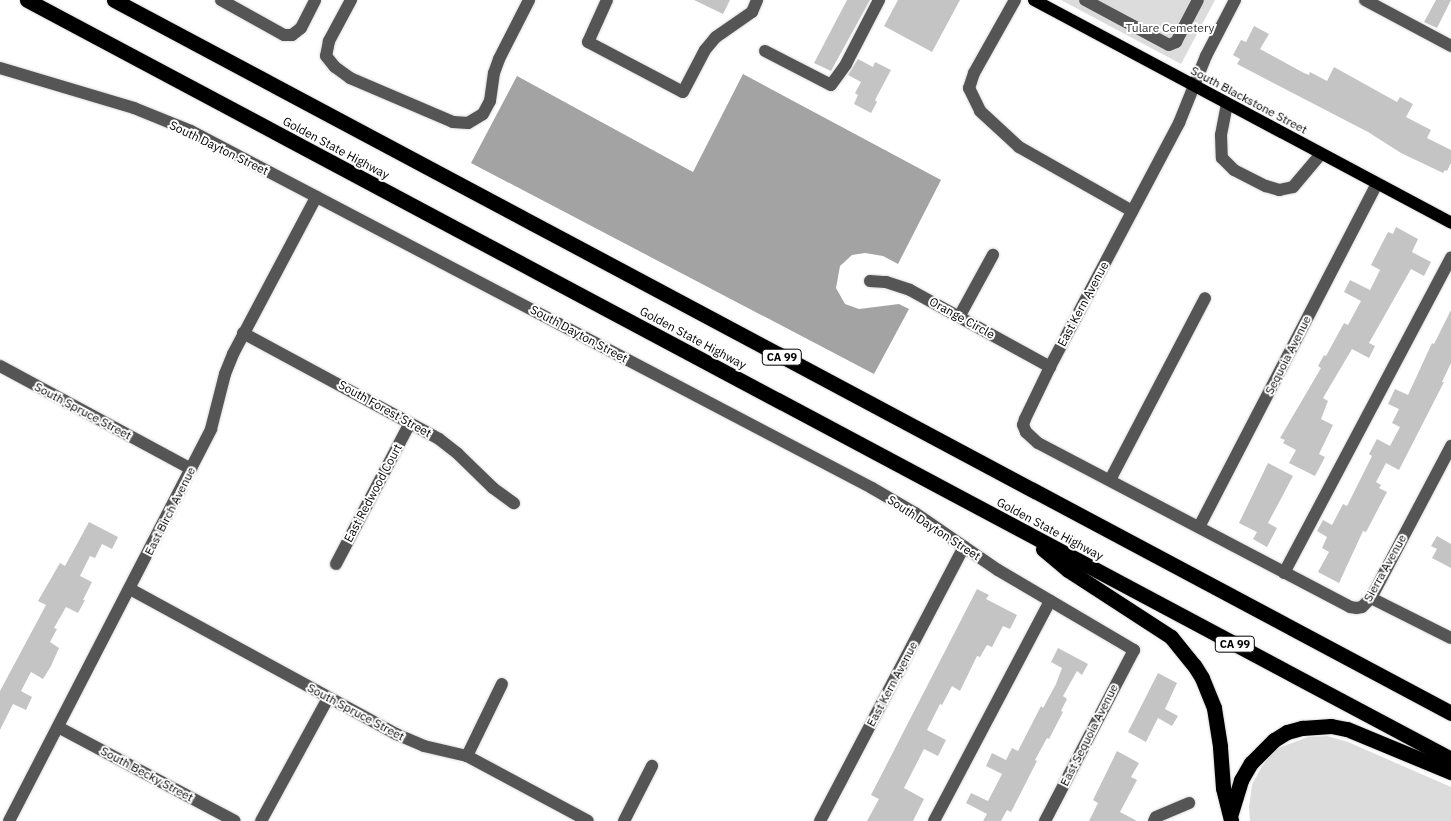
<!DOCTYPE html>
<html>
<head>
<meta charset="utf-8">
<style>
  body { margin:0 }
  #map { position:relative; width:1451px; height:821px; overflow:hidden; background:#fff; font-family:"IBM Plex Sans",sans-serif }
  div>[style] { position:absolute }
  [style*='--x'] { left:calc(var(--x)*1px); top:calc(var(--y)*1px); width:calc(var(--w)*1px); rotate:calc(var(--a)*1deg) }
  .green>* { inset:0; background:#dcdcdc }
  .water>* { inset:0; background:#a3a3a3 }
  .building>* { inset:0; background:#c4c4c4 }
  .roads { filter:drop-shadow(0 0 1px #dbdbdb) drop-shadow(0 0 1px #dbdbdb) }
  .minor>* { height:12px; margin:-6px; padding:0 6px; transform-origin:6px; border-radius:6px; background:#555 }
  .major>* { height:12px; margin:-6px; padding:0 6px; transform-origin:6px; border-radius:6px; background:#000 }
  .highway>* { height:15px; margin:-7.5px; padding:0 7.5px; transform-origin:7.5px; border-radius:7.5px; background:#000 }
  span { translate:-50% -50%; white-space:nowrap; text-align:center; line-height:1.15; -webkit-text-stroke:4px #fff; paint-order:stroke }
  .shield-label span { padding:1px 4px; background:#fff; border:1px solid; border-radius:4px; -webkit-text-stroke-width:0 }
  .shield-label { font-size:11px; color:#000; font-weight:700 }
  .park-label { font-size:12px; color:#333 }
  .street-label { font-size:12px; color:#000 }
</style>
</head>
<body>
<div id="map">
  <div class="green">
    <i style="clip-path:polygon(1061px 0,1215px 0,1181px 64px)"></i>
    <i style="clip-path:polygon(1327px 736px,1348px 742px,1451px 787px,1451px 821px,1250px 821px,1249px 807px,1252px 785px,1262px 766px,1276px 749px,1308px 737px)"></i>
  </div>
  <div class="water">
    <i style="clip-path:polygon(743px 74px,941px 180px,898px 264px,883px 256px,865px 253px,852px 255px,840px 266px,836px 288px,845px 304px,859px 309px,899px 304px,909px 309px,874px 374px,471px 163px,517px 76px,693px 172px)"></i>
  </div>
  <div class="building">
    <i style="clip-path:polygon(694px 0,730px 0,723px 14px)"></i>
    <i style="clip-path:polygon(847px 0,870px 0,831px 71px,814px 63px)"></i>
    <i style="clip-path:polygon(898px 0,960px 0,932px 52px,884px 26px)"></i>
    <i style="clip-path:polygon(1436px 0,1451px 0,1437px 28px,1424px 22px)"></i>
    <i style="clip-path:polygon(1254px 26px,1269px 34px,1260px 49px,1304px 73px,1309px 75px,1310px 72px,1327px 81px,1334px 67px,1397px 102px,1400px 97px,1413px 104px,1406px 117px,1431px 130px,1427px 138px,1451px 150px,1451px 163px,1447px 171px,1445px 170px,1443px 173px,1401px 153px,1368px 132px,1237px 64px,1240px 59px,1233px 55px,1241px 40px,1246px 42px)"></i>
    <i style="clip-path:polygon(858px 59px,873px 67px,875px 62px,891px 70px,875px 100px,877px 102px,871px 113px,854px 104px,858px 95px,855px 93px,861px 82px,848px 75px)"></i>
    <i style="clip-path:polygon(1396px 227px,1418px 239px,1412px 252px,1431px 262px,1424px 276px,1411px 269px,1369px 343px,1375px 346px,1369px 358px,1352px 349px,1323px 398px,1328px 401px,1321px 419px,1333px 425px,1319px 454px,1325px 457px,1315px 476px,1289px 463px,1296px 450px,1283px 443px,1285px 440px,1280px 438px,1321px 368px,1318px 366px,1324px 355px,1326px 356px,1344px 323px,1348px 325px,1361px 301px,1344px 292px,1350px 280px,1370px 290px,1380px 270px,1371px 265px,1388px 232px,1393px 234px)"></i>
    <i style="clip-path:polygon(1451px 310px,1451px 363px,1442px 382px,1444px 382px,1399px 470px,1386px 463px,1376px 482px,1381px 485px,1379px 488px,1387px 492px,1366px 532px,1363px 531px,1339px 583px,1318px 572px,1329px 552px,1322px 548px,1327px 537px,1317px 531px,1323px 520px,1332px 525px,1343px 504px,1347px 506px,1372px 456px,1369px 454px,1377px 439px,1390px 446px,1400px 427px,1392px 423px,1399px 409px,1388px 404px,1395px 389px,1408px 395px,1432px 343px,1434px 344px)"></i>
    <i style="clip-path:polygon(1268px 463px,1293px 476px,1268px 523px,1277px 528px,1267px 547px,1253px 539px,1257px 532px,1239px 523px)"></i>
    <i style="clip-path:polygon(89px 522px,118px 537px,112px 549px,102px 544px,95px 558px,90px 556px,80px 576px,92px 582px,83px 600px,85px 600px,78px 613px,66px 607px,54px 628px,57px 629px,50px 642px,59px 648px,51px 666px,43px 679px,31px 672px,21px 691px,32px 697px,26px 710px,13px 704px,0 730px,0 691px,46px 605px,38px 601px,60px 563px,65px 566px)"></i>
    <i style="clip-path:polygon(1437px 536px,1451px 544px,1451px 568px,1432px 558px,1437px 549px,1431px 546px)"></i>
    <i style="clip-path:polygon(977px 589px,989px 595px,986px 599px,1017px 615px,1010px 629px,1003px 626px,992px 647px,987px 645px,980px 657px,977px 656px,960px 691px,952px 686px,942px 705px,940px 704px,927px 730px,946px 740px,938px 756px,924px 749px,904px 788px,924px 799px,913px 821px,867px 821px,879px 799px,871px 795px)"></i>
    <i style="clip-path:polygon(1058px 648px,1088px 664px,1082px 675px,1077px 671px,1063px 696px,1067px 699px,1061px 711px,1063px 712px,1049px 739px,1047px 738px,1035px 760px,1037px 761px,1011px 812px,1007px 810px,1001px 821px,983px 821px,987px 814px,966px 803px,971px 793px,988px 801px,1002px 774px,986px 766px,992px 753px,1006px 760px,1012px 748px,1018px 751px,1041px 706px,1043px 708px,1056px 684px,1062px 668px,1051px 662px)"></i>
    <i style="clip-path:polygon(1158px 673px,1177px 683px,1165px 709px,1178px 716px,1172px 726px,1158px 718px,1146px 742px,1128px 732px)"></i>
    <i style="clip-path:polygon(1117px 751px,1139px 763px,1131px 777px,1137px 780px,1120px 812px,1137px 821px,1089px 821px,1098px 803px,1093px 800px)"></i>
  </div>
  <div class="roads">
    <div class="minor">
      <i style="--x:221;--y:0;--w:72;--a:29.1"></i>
      <i style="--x:284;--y:35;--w:8;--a:0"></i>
      <i style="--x:292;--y:35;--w:11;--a:-38"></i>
      <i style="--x:301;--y:28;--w:31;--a:-63"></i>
      <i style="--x:351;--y:0;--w:47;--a:118.2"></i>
      <i style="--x:329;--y:41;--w:15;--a:101"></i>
      <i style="--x:326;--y:56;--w:14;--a:51"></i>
      <i style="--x:335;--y:67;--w:19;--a:36"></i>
      <i style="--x:350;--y:78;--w:112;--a:23.1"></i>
      <i style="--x:453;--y:122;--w:15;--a:4"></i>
      <i style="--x:468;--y:123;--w:17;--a:-31"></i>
      <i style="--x:483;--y:114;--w:15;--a:-62"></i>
      <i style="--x:490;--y:101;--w:28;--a:-82"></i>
      <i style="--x:494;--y:73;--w:15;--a:-70"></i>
      <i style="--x:499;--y:59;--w:66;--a:-63"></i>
      <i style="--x:607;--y:0;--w:46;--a:114.3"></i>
      <i style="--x:588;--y:42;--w:107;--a:27.8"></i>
      <i style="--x:683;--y:92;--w:47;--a:-62.4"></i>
      <i style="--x:705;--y:50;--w:17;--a:-50"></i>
      <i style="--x:716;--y:37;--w:44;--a:-34.8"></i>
      <i style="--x:752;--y:12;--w:13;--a:-67"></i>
      <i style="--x:1015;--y:0;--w:84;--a:119.3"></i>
      <i style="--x:974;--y:73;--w:16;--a:108"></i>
      <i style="--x:969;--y:88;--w:25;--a:64"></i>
      <i style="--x:980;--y:111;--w:53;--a:42.7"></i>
      <i style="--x:1019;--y:147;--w:130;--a:29.5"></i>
      <i style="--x:1085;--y:0;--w:95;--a:28.2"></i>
      <i style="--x:1169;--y:45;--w:8;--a:-23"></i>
      <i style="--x:1176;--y:42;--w:47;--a:-62.4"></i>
      <i style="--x:1235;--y:0;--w:63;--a:117.4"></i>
      <i style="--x:1206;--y:56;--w:72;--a:111.9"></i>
      <i style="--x:1179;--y:123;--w:276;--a:117.9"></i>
      <i style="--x:1050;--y:367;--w:58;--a:115.7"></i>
      <i style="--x:1025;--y:419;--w:6;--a:108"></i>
      <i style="--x:1023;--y:425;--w:8;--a:67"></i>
      <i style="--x:1026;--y:432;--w:16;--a:43"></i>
      <i style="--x:1038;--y:443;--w:352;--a:27.7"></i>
      <i style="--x:1350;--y:607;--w:6;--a:9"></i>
      <i style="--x:1356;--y:608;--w:6;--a:-9"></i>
      <i style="--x:1362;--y:607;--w:13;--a:-45"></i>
      <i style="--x:1371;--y:598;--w:172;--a:-62.2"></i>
      <i style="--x:1365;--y:0;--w:98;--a:28.1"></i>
      <i style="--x:765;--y:51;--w:74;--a:27.3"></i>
      <i style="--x:831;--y:85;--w:26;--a:-54"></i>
      <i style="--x:846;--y:64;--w:72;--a:-62.7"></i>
      <i style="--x:0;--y:68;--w:140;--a:16.6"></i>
      <i style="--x:134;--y:108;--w:61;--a:22"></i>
      <i style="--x:191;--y:131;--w:769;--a:27.66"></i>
      <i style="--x:872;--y:488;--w:50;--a:30.2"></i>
      <i style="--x:915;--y:513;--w:101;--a:34.5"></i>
      <i style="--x:998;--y:570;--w:158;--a:30.5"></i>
      <i style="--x:1134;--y:650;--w:193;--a:117.5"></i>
      <i style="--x:1227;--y:104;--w:32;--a:101"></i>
      <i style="--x:1221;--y:135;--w:23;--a:88"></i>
      <i style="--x:1222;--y:158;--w:17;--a:45"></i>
      <i style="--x:1234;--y:170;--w:36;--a:27"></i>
      <i style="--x:1266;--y:186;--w:14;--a:17"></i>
      <i style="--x:1279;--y:190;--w:14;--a:-12"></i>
      <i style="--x:1293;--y:187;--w:43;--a:-49.7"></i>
      <i style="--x:870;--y:281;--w:16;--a:4"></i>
      <i style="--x:886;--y:282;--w:25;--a:18"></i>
      <i style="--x:910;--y:290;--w:160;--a:28.8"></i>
      <i style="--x:959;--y:317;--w:71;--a:-61.3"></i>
      <i style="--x:243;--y:333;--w:223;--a:28.4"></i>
      <i style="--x:439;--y:439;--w:24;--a:38"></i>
      <i style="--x:458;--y:454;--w:49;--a:44.2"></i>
      <i style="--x:493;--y:488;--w:26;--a:36"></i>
      <i style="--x:0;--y:366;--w:217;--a:28.3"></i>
      <i style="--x:1110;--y:480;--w:205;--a:-62.4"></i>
      <i style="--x:1199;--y:527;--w:386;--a:-62.6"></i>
      <i style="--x:336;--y:564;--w:159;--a:-62.3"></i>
      <i style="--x:1284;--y:573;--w:357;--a:-62.1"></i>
      <i style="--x:130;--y:589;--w:303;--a:28.6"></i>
      <i style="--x:396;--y:734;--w:30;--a:23"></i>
      <i style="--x:424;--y:746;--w:44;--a:13.1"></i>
      <i style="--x:467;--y:756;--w:137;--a:28.2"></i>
      <i style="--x:1371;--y:598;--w:89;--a:26.6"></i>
      <i style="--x:58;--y:727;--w:200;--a:28"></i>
      <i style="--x:467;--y:756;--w:80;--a:-64.1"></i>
      <i style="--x:9;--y:821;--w:441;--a:-62.7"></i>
      <i style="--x:211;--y:429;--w:57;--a:-75.7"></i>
      <i style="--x:225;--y:374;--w:22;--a:-68"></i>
      <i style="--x:233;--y:354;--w:178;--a:-62.1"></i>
      <i style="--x:261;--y:821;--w:140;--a:-61.4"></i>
      <i style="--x:624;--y:821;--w:62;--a:-63"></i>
      <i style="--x:820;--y:821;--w:310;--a:-62.3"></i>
      <i style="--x:934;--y:821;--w:249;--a:-62.2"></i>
      <i style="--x:1154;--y:821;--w:4;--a:-63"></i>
      <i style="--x:1156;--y:817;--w:36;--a:-23"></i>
    </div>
    <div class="major">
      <i style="--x:1034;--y:0;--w:473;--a:28.1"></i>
    </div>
    <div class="highway">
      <i style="--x:27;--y:0;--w:1614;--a:28.06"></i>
      <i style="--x:114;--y:0;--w:1515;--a:28.07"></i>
      <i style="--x:1043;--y:549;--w:33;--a:40"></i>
      <i style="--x:1068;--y:570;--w:123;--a:33"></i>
      <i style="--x:1171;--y:637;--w:36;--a:51"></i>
      <i style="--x:1194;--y:665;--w:15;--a:58"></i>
      <i style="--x:1202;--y:678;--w:32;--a:68"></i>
      <i style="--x:1214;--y:708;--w:39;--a:81"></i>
      <i style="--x:1220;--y:747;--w:41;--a:85.8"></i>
      <i style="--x:1223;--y:788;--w:34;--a:76"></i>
      <i style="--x:1231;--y:813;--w:34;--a:-73"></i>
      <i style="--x:1241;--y:780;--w:20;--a:-60"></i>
      <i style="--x:1251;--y:763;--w:33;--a:-45"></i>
      <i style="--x:1274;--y:740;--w:15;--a:-32"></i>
      <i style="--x:1287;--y:732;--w:16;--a:-15"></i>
      <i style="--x:1302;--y:728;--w:29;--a:-4"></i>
      <i style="--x:1331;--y:726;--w:16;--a:11"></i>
      <i style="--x:1347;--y:729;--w:113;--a:22.5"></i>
    </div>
  </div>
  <div class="shield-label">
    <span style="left:782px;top:357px">CA 99</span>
    <span style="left:1235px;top:644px">CA 99</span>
  </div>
  <div class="park-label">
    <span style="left:1170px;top:28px">Tulare Cemetery</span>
  </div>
  <div class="street-label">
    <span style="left:1249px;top:100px;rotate:28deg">South Blackstone Street</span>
    <span style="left:219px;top:148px;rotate:26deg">South Dayton Street</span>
    <span style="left:336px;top:148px;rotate:28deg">Golden State Highway</span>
    <span style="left:1083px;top:304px;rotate:-62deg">East Kern Avenue</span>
    <span style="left:962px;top:318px;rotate:29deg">Orange Circle</span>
    <span style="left:579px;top:334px;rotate:28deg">South Dayton Street</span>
    <span style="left:693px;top:338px;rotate:28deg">Golden State Highway</span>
    <span style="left:1288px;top:355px;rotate:-63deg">Sequoia Avenue</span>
    <span style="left:385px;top:409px;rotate:29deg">South Forest Street</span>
    <span style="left:83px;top:411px;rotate:28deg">South Spruce Street</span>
    <span style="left:373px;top:493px;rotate:-62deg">East Redwood Court</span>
    <span style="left:170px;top:511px;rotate:-63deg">East Birch Avenue</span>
    <span style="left:934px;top:528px;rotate:33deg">South Dayton Street</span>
    <span style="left:1050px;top:529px;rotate:28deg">Golden State Highway</span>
    <span style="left:1385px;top:568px;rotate:-61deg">Sierra Avenue</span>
    <span style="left:892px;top:684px;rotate:-62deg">East Kern Avenue</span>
    <span style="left:356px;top:712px;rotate:28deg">South Spruce Street</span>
    <span style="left:1089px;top:735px;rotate:-63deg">East Sequoia Avenue</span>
    <span style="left:147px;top:774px;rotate:28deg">South Becky Street</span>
  </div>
</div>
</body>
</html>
